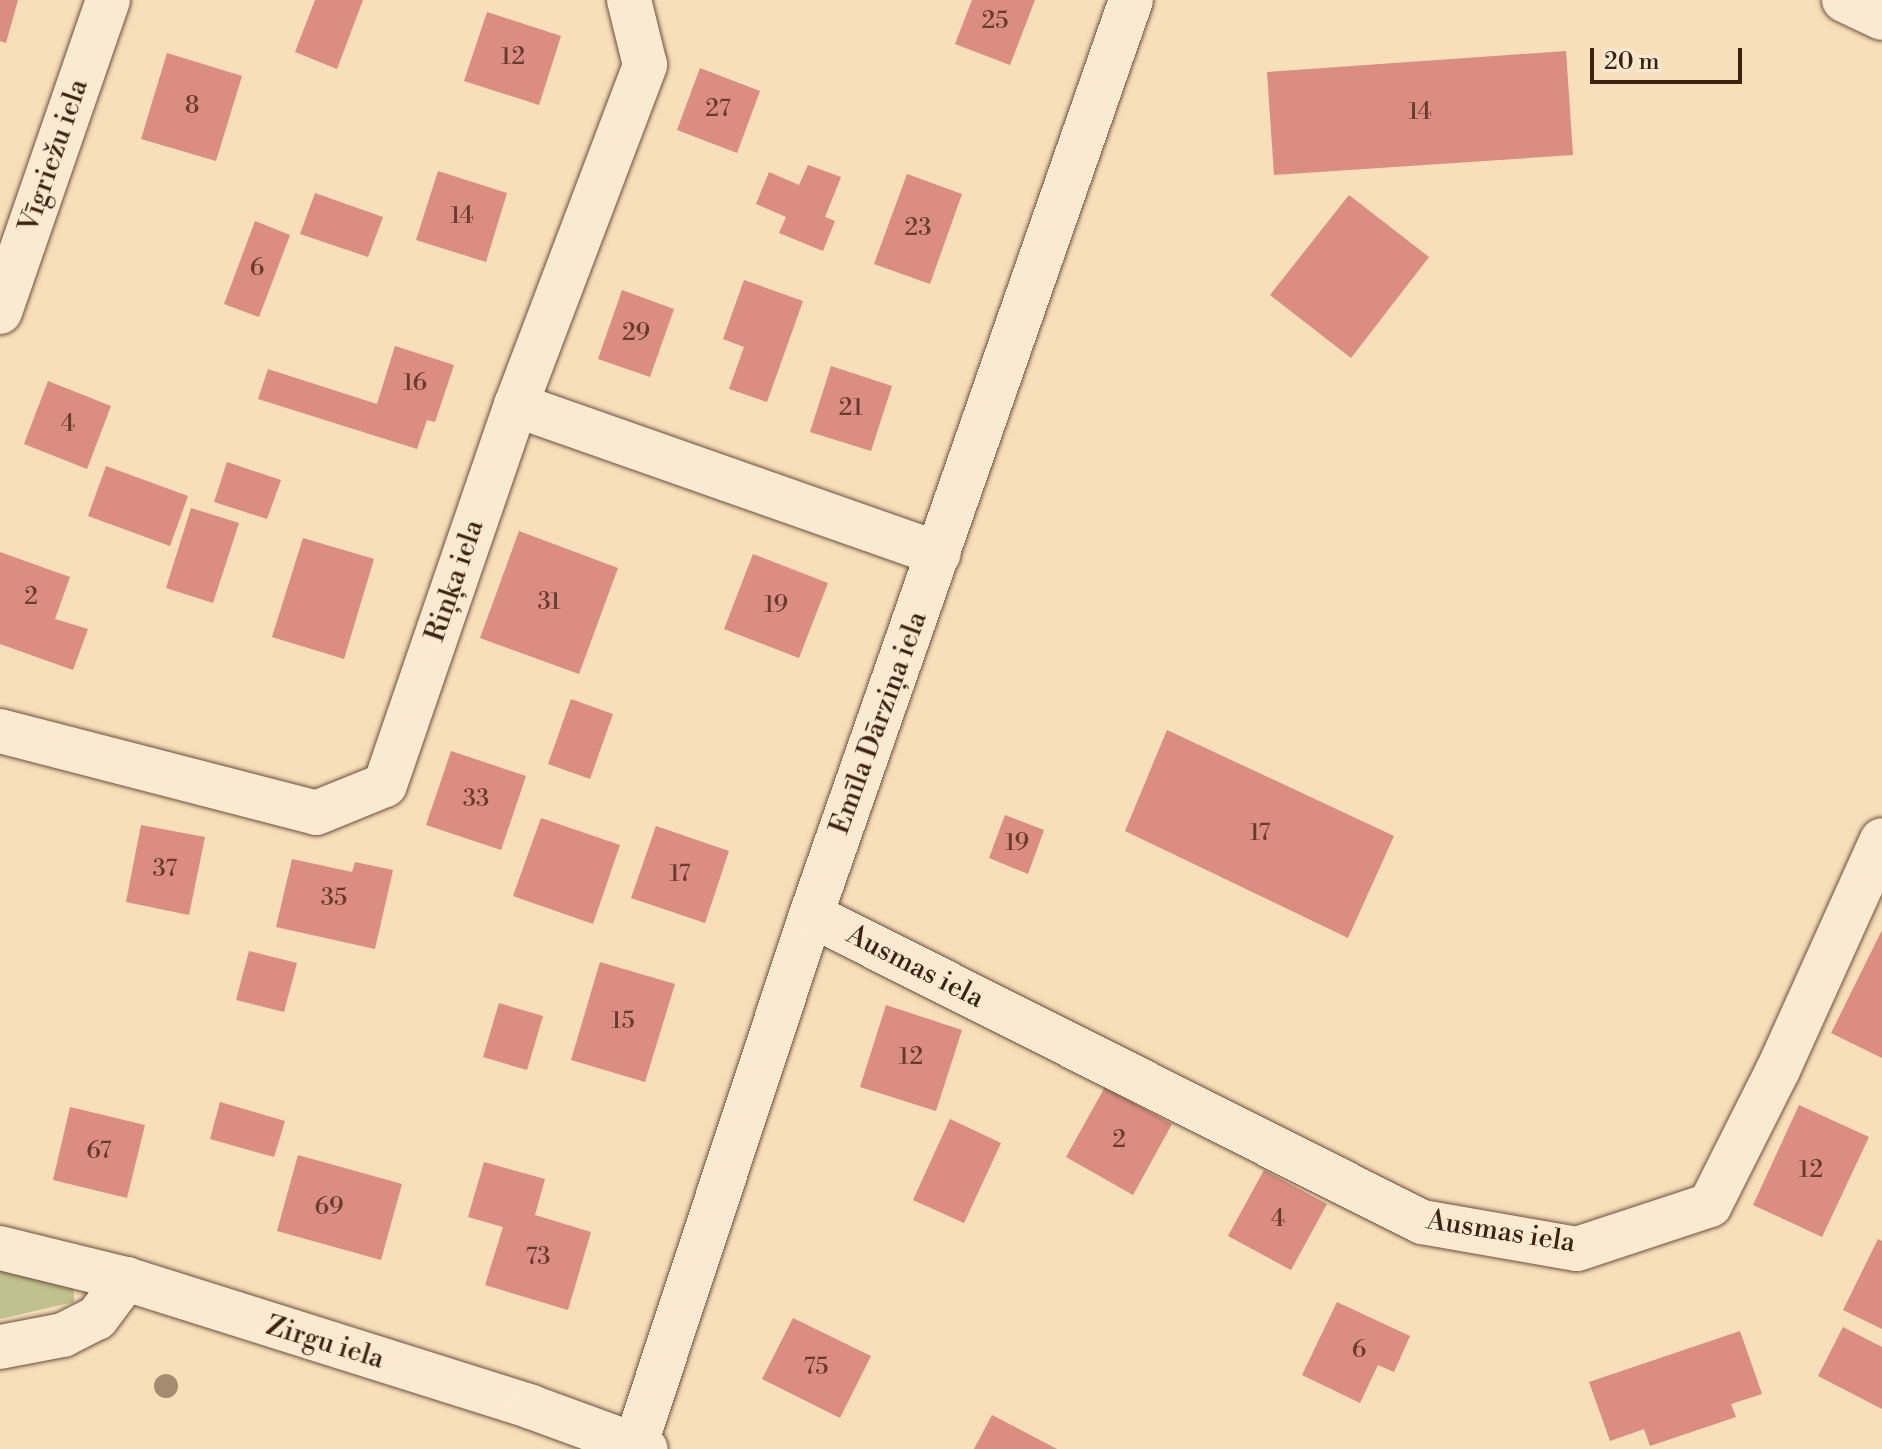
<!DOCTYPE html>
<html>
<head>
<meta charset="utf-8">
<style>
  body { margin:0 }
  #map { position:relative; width:1882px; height:1449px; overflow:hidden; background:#f7dfb9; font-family:"Libre Bodoni",serif }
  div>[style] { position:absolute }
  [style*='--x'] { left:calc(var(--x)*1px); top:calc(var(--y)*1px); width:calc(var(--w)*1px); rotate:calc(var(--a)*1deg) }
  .green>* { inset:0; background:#bfc18e }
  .building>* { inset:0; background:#da8d80 }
  .roads { filter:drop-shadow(0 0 2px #6d503c) drop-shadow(0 0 2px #6d503c) }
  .street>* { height:44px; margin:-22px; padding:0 22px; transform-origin:22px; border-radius:22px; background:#faead2 }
  .trees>* { width:24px; height:24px; margin:-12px; border-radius:50%; background:#a38c6f }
  span { translate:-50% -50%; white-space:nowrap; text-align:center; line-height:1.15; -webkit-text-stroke:7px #faead2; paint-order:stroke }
  .number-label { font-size:24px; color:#663c2e }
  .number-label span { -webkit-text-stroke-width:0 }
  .street-label { font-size:28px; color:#3f2113 }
  .scale { position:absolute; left:1590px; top:48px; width:152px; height:36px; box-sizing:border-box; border:4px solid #3f2113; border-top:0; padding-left:10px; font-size:24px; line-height:28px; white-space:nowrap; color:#3f2113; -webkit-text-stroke:6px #faead2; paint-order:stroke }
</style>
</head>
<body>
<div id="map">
  <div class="green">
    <i style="clip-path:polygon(0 1265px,73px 1280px,74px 1302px,0 1319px)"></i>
  </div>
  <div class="building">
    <i style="clip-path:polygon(0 0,18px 0,6px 43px,0 41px)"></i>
    <i style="clip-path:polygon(315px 0,363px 0,337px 69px,295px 52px)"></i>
    <i style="clip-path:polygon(972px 0,1035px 0,1010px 65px,955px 44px)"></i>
    <i style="clip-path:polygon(487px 12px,561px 36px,539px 105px,464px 81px)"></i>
    <i style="clip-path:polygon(1566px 51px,1573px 155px,1274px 175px,1267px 72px)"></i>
    <i style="clip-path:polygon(167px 53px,242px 76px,216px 161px,141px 139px)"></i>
    <i style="clip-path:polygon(700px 68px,760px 91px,737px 153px,677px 130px)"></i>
    <i style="clip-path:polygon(808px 165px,841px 177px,825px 217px,835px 221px,823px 251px,779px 233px,786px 217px,756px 204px,769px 172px,799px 185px)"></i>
    <i style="clip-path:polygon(438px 171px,507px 193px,486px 262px,416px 240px)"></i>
    <i style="clip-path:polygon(907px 174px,962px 194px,930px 284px,874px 264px)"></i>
    <i style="clip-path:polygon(315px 193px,383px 217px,368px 257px,300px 234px)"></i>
    <i style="clip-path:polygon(1349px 195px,1429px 257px,1351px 358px,1270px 295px)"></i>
    <i style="clip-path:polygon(255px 221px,290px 235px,259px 317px,224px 304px)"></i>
    <i style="clip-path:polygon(744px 280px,803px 301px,767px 402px,729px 389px,744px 347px,723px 339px)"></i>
    <i style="clip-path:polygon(622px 290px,674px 309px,650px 377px,598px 359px)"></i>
    <i style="clip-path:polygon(395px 346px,454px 365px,435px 422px,427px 420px,417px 449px,258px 399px,268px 369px,377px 404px)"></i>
    <i style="clip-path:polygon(831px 366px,892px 386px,871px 451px,810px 432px)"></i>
    <i style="clip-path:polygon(48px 381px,111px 406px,87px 469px,24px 444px)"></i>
    <i style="clip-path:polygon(227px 462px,281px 480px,267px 519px,214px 502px)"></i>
    <i style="clip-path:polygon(106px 466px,188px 496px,170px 546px,88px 516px)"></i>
    <i style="clip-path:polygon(191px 508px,239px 523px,213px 603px,166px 588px)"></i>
    <i style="clip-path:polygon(519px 531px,618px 568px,579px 674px,480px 638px)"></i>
    <i style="clip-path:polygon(303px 538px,374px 559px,344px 659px,272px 637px)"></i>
    <i style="clip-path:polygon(0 552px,70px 577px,55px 619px,88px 629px,73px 670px,0 644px)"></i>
    <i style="clip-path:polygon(753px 554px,828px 583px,799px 658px,724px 629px)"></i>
    <i style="clip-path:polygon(571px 699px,613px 714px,590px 779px,548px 764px)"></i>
    <i style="clip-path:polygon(1167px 730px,1394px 836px,1348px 938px,1125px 831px)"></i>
    <i style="clip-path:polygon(451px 751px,526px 776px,501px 850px,426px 825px)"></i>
    <i style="clip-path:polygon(1005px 815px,1044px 830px,1028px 874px,989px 858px)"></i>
    <i style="clip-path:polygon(541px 818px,620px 845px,593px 924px,513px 896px)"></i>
    <i style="clip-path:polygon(141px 825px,205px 837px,189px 915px,126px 902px)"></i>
    <i style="clip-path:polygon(656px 826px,729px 851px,705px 923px,631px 898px)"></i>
    <i style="clip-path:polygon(292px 859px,352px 872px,355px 862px,393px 870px,375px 949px,276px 927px)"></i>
    <i style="clip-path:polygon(1882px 930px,1882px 1058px,1831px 1033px)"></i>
    <i style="clip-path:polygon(249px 951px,297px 963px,284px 1012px,236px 1000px)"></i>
    <i style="clip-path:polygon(600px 962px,675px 984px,645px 1082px,571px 1060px)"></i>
    <i style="clip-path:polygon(499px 1003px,543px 1016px,527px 1070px,483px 1057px)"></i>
    <i style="clip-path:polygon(886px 1005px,962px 1030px,936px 1111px,860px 1087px)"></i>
    <i style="clip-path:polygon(1105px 1087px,1172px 1124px,1133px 1195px,1066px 1157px)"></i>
    <i style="clip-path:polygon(220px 1102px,285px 1121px,274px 1157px,210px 1139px)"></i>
    <i style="clip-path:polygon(1799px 1105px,1869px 1137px,1822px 1237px,1753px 1205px)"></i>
    <i style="clip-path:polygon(70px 1107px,145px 1125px,127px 1198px,53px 1180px)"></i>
    <i style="clip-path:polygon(950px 1119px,1001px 1143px,964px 1223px,913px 1200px)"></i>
    <i style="clip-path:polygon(298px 1155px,402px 1184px,381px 1260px,277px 1231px)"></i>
    <i style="clip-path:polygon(484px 1162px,545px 1179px,535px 1215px,591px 1232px,568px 1310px,485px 1285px,503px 1227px,468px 1217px)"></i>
    <i style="clip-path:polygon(1264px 1170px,1327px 1204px,1291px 1270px,1228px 1236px)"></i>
    <i style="clip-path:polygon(1878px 1239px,1882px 1241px,1882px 1329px,1843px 1310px)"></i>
    <i style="clip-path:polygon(1337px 1302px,1410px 1336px,1394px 1372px,1378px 1365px,1360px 1403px,1302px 1375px)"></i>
    <i style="clip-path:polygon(793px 1318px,871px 1356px,840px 1418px,762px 1379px)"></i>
    <i style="clip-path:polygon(1843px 1327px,1882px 1347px,1882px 1409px,1818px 1376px)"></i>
    <i style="clip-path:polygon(1740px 1331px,1762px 1394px,1731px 1404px,1736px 1417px,1650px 1446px,1644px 1429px,1610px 1441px,1589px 1382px)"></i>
    <i style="clip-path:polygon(992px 1415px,1057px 1449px,974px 1449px)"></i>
  </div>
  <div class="roads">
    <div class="street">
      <i style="--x:1844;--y:0;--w:42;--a:25.3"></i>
      <i style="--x:0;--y:312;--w:330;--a:-70.9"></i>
      <i style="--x:516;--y:405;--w:448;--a:19.4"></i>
      <i style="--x:0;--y:731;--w:326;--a:14.5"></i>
      <i style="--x:316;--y:813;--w:74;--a:-22.1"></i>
      <i style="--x:385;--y:785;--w:402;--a:-71"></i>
      <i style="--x:516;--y:405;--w:364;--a:-69.2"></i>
      <i style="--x:645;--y:65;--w:67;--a:-103.8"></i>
      <i style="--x:811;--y:915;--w:684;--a:26.68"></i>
      <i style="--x:1422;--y:1222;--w:157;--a:9.9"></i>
      <i style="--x:1577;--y:1249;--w:140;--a:-18.3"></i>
      <i style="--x:1710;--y:1205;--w:151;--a:-63.3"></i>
      <i style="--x:1778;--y:1070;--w:252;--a:-65.7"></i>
      <i style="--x:0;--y:1248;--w:130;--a:13.8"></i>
      <i style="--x:126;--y:1279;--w:425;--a:17.5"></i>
      <i style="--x:531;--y:1407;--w:122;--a:20.1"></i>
      <i style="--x:0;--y:1347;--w:64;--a:-10.8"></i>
      <i style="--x:63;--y:1335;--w:38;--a:-27"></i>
      <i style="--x:97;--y:1318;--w:49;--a:-53.4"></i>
      <i style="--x:634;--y:1449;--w:563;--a:-71.66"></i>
      <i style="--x:811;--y:915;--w:969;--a:-70.72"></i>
    </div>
  </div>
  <div class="trees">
    <i style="left:166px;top:1386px"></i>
  </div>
  <div class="number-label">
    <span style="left:995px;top:22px">25</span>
    <span style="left:513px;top:58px">12</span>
    <span style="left:192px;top:107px">8</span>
    <span style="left:718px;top:110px">27</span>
    <span style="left:1420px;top:113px">14</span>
    <span style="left:462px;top:217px">14</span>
    <span style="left:918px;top:229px">23</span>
    <span style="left:257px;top:269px">6</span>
    <span style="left:636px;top:334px">29</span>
    <span style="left:415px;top:384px">16</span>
    <span style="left:851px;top:409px">21</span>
    <span style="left:68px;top:425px">4</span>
    <span style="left:31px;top:598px">2</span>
    <span style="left:549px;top:603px">31</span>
    <span style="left:776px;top:606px">19</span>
    <span style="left:476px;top:800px">33</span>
    <span style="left:1260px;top:834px">17</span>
    <span style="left:1017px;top:844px">19</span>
    <span style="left:165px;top:870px">37</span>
    <span style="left:680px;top:875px">17</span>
    <span style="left:334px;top:899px">35</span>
    <span style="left:623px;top:1022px">15</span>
    <span style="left:911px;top:1058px">12</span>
    <span style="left:1119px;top:1141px">2</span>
    <span style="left:99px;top:1152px">67</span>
    <span style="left:1811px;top:1171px">12</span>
    <span style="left:329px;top:1208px">69</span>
    <span style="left:1278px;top:1220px">4</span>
    <span style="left:538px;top:1258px">73</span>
    <span style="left:1359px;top:1351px">6</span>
    <span style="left:816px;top:1368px">75</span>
  </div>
  <div class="street-label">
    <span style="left:54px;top:156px;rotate:-71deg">Vīgriežu iela</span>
    <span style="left:455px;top:581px;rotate:-71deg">Riņķa iela</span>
    <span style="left:879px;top:723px;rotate:-70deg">Emīla Dārziņa iela</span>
    <span style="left:915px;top:967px;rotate:27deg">Ausmas iela</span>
    <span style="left:1501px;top:1232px;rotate:9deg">Ausmas iela</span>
    <span style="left:325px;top:1343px;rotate:17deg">Zirgu iela</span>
  </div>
  <div class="scale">20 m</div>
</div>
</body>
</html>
